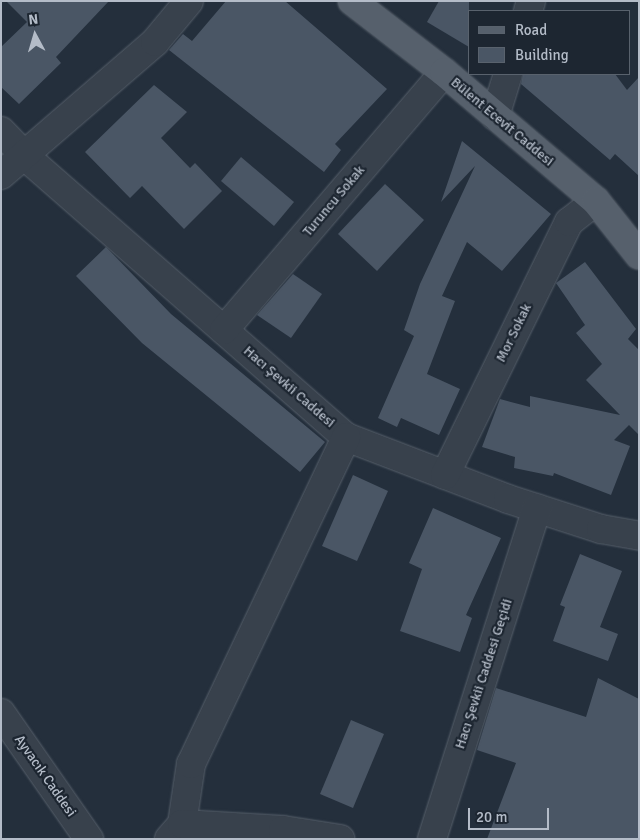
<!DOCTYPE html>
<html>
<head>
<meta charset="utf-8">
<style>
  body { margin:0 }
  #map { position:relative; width:640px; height:840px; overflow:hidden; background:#242f3c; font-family:Signika,sans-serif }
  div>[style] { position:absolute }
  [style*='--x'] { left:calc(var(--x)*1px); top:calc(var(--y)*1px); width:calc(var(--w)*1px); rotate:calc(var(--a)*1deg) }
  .building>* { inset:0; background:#4a5665 }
  .roads { filter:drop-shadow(0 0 1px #565f6a) drop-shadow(0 0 1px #565f6a) }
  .minor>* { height:28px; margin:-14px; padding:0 14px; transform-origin:14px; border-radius:14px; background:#38414c }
  .major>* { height:28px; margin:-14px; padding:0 14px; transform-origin:14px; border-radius:14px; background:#56606c }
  span { translate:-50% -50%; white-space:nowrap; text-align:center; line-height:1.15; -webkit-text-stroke:4.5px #1d2631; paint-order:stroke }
  .street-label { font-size:14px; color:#b4bcc8 }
  .frame { position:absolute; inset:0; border:2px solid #b4bcc8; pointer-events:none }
  .legend { position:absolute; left:468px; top:10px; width:162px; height:65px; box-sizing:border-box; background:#1d2631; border:1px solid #59626d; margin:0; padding:6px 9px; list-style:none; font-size:15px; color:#b4bcc8 }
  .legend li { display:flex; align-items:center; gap:10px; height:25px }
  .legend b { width:25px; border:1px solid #59626d }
  .north { position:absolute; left:10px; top:10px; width:50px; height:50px; -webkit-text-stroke:4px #1d2631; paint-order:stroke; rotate:354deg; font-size:14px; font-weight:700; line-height:20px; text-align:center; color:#b4bcc8 }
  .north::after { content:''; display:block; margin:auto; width:18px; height:22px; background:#b4bcc8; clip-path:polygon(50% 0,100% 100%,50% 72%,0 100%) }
  .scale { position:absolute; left:468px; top:808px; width:81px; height:22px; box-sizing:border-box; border:2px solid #b4bcc8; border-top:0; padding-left:6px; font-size:15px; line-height:18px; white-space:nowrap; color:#b4bcc8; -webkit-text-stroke:4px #1d2631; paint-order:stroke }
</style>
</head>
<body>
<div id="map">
  <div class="building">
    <i style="clip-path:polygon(6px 1px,109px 1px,56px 57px,61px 63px,19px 104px,1px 87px,1px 47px,27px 22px)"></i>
    <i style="clip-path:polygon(226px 1px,285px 1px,387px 89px,335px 144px,341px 150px,324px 172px,169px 50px,183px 34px,192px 41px)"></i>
    <i style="clip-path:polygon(439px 1px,469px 1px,469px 47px,427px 22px)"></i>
    <i style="clip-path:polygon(523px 74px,615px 74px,627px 90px,639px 77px,639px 176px,615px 154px,610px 160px,521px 84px)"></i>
    <i style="clip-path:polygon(154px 85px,187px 112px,161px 138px,190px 168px,195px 163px,222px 191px,184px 229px,142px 186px,130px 198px,85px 152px)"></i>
    <i style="clip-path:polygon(462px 141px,551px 214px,502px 271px,467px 242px,442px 296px,455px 301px,427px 374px,460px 389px,439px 435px,401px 418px,397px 427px,378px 418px,414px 336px,404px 330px,420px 284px,475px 166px,441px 202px)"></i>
    <i style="clip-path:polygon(241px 157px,294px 202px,274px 226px,221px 181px)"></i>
    <i style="clip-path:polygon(385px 184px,424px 220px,377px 271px,338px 234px)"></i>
    <i style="clip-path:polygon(106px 247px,171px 314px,325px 442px,300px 472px,142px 343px,76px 276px)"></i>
    <i style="clip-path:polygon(585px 262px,636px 329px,628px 339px,639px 350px,639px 435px,629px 425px,614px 440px,630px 446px,611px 495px,554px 473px,553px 476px,514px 468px,515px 457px,482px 447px,500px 399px,530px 407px,530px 396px,620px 415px,586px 380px,602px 364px,576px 333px,585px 325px,556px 283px)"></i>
    <i style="clip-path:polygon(293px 274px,322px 294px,291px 338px,257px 315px)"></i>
    <i style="clip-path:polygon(353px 475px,388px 491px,357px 561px,322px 546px)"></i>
    <i style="clip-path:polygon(433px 508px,501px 538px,466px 615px,472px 618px,460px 652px,400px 631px,422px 569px,409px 563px)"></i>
    <i style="clip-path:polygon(580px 554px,622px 571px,600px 627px,618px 634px,608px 661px,553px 641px,565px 607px,560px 605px)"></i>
    <i style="clip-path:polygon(598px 678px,639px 699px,639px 839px,487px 839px,516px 763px,477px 750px,496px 688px,586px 717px)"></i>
    <i style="clip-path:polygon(351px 720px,384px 734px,353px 808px,320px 794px)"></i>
  </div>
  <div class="roads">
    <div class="minor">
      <i style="--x:528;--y:11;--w:10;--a:-73"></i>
      <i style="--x:495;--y:116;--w:44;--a:-72.8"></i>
      <i style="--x:1;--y:131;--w:36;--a:46"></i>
      <i style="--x:26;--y:157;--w:425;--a:41.2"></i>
      <i style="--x:346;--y:437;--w:173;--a:20.9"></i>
      <i style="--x:508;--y:499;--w:98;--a:17.9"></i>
      <i style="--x:601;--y:529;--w:39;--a:10"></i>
      <i style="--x:1;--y:175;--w:203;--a:-40.8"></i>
      <i style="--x:155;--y:42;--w:53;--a:-50.3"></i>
      <i style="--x:224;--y:330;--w:339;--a:-49.5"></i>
      <i style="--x:445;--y:475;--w:282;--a:-63.9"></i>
      <i style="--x:569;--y:222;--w:34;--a:-38"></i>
      <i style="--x:1;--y:713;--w:154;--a:55.1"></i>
      <i style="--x:182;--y:824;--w:61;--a:-81.5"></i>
      <i style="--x:191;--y:764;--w:362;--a:-64.6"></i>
      <i style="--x:169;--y:839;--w:20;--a:-49"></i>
      <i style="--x:182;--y:824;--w:101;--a:3.4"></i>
      <i style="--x:283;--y:830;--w:58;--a:9"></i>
      <i style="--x:432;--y:839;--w:347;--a:-72.4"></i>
    </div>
    <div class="major">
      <i style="--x:352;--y:1;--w:116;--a:37.7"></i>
      <i style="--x:444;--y:72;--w:199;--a:40.3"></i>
      <i style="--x:596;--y:201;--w:69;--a:51.5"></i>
    </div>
  </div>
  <div class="street-label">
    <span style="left:502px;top:122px;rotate:40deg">Bülent Ecevit Caddesi</span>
    <span style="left:334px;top:201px;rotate:-50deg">Turuncu Sokak</span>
    <span style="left:514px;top:333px;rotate:-64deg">Mor Sokak</span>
    <span style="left:289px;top:387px;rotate:41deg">Hacı Şevkii Caddesi</span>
    <span style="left:484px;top:674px;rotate:-72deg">Hacı Şevkii Caddesi Geçidi</span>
    <span style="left:45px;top:776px;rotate:55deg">Ayvacık Caddesi</span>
  </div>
  <div class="frame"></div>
  <ul class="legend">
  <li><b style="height:6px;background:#56606c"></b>Road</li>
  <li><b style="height:14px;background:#4a5665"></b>Building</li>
  </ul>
  <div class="north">N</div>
  <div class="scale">20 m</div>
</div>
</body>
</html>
